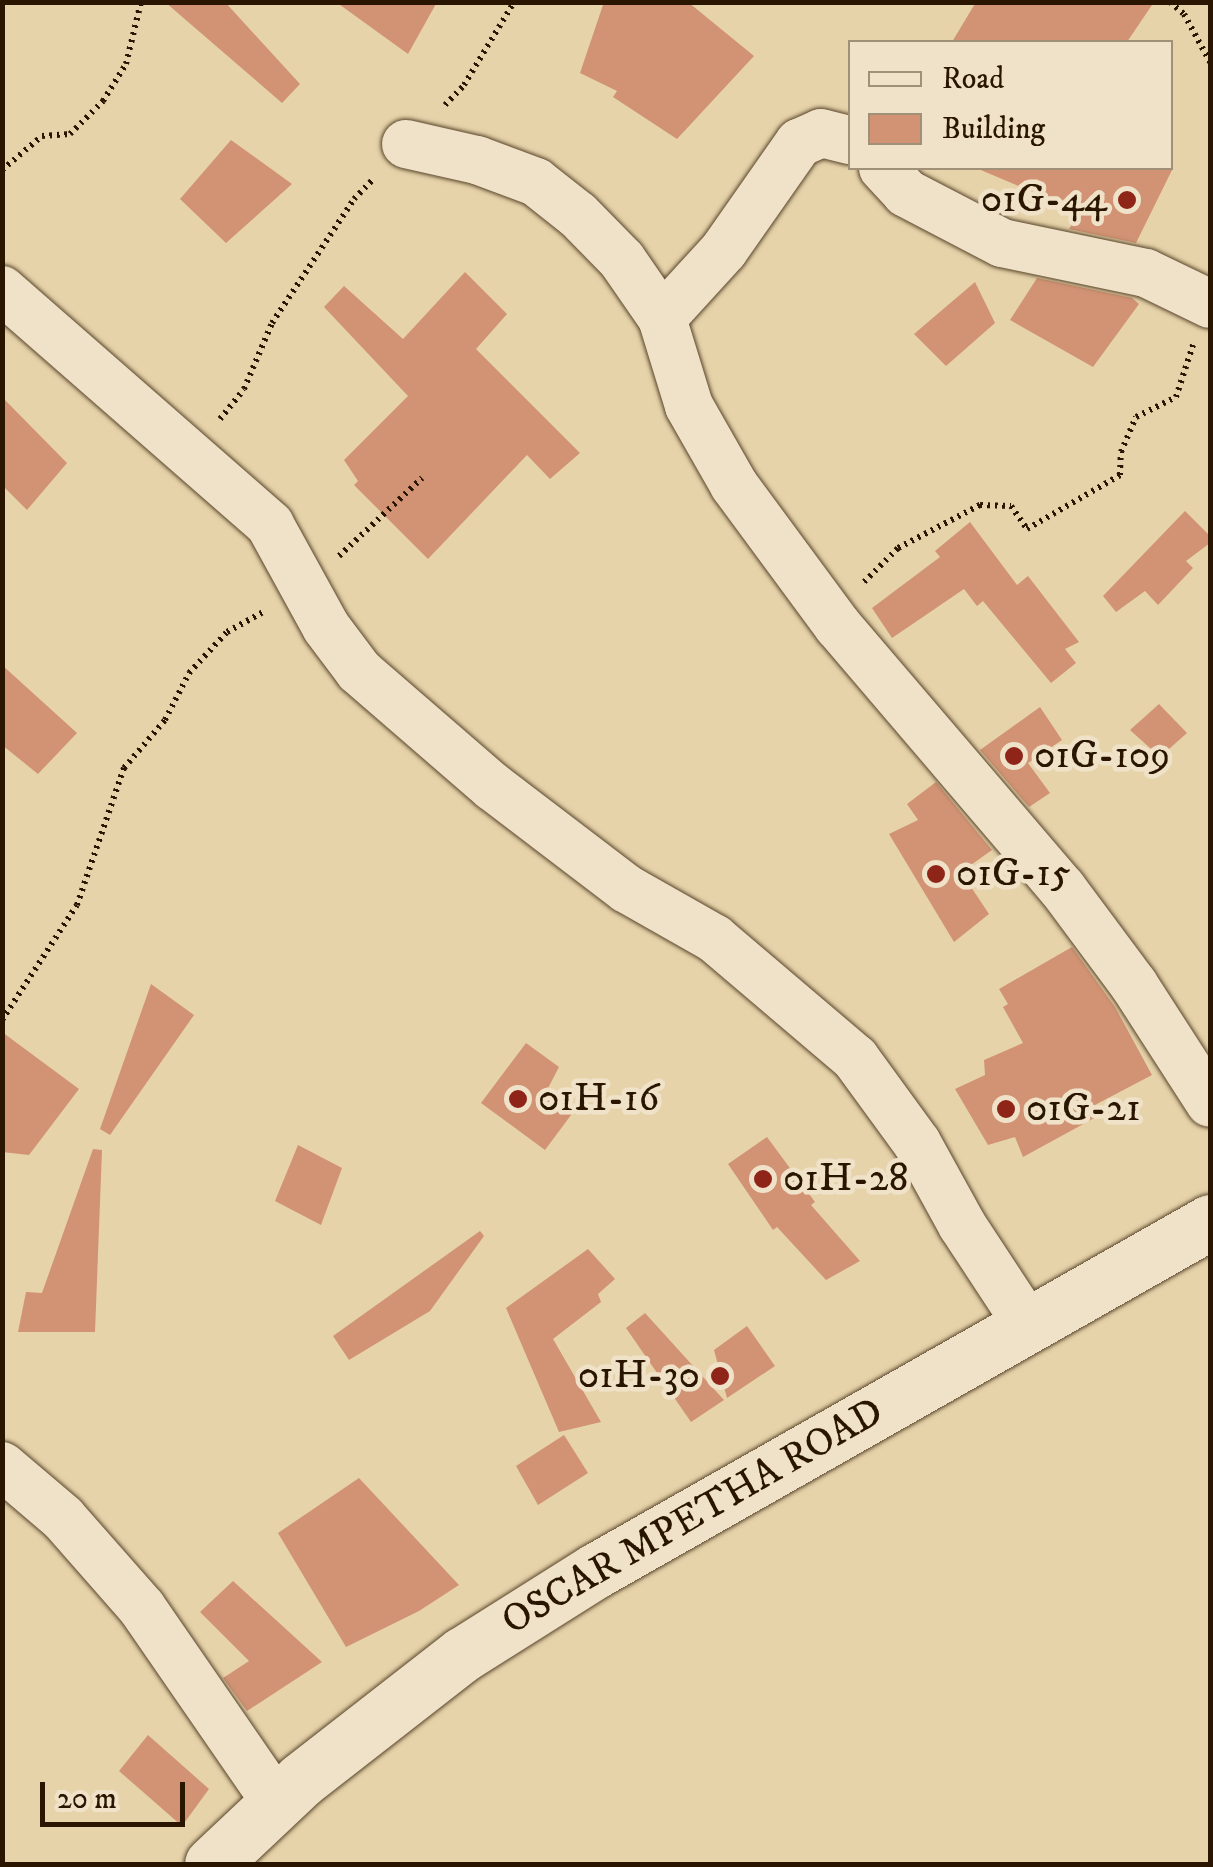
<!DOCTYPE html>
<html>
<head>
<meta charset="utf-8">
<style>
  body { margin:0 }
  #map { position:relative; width:1213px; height:1867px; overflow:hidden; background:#e6d3aa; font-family:"IM FELL DW Pica",serif }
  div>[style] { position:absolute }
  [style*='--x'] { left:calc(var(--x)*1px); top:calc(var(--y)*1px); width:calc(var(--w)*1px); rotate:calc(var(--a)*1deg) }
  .building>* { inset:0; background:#d19374 }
  .path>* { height:6px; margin-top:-3px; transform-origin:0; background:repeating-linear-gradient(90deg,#2a1600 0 2.5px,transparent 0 7.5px) }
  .roads { filter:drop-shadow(0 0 2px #59452a) drop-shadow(0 0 2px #59452a) }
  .minor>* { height:48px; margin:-24px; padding:0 24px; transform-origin:24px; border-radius:24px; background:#efe2c8 }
  .tertiary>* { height:55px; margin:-27.5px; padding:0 27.5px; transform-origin:27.5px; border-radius:27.5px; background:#efe2c8 }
  .dots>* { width:28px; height:28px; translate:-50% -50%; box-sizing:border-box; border:5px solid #efe2c8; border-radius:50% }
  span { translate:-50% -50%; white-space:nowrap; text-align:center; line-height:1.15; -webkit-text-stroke:9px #efe2c8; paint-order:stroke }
  .poi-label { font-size:40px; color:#2a1600 }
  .right { translate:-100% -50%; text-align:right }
  .left { translate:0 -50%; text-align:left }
  .street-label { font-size:40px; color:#2a1600 }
  .frame { position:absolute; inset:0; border:5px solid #2a1600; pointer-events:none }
  .legend { position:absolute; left:848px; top:40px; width:325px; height:130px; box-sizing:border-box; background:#efe2c8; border:2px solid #a09078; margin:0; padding:12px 18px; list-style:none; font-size:30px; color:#2a1600 }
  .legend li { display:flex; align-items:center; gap:20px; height:50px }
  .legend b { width:50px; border:2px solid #a09078 }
  .scale { position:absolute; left:40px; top:1782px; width:145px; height:45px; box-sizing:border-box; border:5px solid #2a1600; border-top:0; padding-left:12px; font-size:30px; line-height:35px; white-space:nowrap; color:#2a1600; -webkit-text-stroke:8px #efe2c8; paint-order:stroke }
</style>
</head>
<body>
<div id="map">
  <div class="building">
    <i style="clip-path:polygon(165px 2px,225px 2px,300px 84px,282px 103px)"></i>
    <i style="clip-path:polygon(336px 2px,437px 2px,408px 54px)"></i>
    <i style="clip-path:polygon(604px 2px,688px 2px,754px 56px,677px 139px,613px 97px,617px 91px,580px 73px)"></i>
    <i style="clip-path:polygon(976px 2px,1154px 2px,1127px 42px,952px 42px)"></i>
    <i style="clip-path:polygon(231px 140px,292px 184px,226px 243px,180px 199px)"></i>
    <i style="clip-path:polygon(976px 168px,1173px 168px,1136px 243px,1069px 229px,1080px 212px)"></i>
    <i style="clip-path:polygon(465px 272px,507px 314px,476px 349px,580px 453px,550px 479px,527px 455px,428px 559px,354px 485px,358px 481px,344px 460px,408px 396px,324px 307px,344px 286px,403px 339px)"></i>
    <i style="clip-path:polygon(1037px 278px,1132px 298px,1139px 304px,1093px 367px,1010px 320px)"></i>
    <i style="clip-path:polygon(975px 282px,995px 323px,946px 366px,914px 334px)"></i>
    <i style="clip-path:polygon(2px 397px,67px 463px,27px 510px,2px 485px)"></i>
    <i style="clip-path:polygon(1185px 511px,1210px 536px,1210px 543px,1186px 561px,1193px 568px,1158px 605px,1145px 591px,1116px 612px,1103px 596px)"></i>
    <i style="clip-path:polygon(970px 522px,1017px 585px,1028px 576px,1079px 642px,1065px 649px,1076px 663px,1051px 683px,983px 601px,977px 606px,964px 589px,892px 638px,872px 608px,940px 557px,935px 551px)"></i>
    <i style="clip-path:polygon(2px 665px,77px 733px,38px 774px,2px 745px)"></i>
    <i style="clip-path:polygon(1159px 704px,1187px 733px,1160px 757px,1130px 730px)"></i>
    <i style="clip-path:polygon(1040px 707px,1062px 740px,1028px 763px,1050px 793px,1029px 807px,980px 750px)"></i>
    <i style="clip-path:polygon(936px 782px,992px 850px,961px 872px,989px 914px,954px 942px,889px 834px,918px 820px,907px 804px)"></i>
    <i style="clip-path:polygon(1072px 947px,1115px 1007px,1152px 1075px,1093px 1106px,1098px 1116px,1023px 1157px,1015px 1137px,988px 1145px,955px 1089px,985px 1075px,984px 1060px,1023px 1043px,1003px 1007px,1008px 1004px,999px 989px)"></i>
    <i style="clip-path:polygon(151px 984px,194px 1015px,110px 1135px,100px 1129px)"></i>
    <i style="clip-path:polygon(2px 1032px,79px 1089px,29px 1155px,2px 1152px)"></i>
    <i style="clip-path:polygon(526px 1043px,559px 1067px,545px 1094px,574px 1111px,545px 1150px,481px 1103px)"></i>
    <i style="clip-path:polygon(767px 1137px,815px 1202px,811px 1205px,860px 1261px,826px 1280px,777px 1227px,773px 1230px,728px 1164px)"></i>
    <i style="clip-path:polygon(298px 1145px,342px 1168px,321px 1225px,275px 1201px)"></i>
    <i style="clip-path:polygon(93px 1149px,102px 1150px,95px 1332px,18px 1332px,26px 1292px,42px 1293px)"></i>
    <i style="clip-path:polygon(480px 1231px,484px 1236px,430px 1311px,349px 1360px,333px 1336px)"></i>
    <i style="clip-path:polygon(588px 1249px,615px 1279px,598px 1294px,601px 1302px,553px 1339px,601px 1422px,559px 1432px,506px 1308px)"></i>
    <i style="clip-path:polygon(645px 1313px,724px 1400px,691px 1422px,626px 1328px)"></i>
    <i style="clip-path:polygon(747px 1326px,775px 1366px,727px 1398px,714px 1350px)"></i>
    <i style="clip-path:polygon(564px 1435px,588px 1473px,538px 1505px,516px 1466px)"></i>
    <i style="clip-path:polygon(359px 1478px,459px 1585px,419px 1611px,346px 1647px,278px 1533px)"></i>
    <i style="clip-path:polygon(233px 1581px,322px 1662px,247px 1711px,223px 1678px,249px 1661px,200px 1612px)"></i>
    <i style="clip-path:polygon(148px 1735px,209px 1789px,182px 1826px,119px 1771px)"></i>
  </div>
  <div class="path">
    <i style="--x:1170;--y:2;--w:18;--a:41"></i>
    <i style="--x:1184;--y:14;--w:55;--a:61.6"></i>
    <i style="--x:445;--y:105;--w:28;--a:-46"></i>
    <i style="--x:464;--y:85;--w:97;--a:-58.9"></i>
    <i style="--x:2;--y:170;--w:52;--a:-40.4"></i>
    <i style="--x:42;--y:136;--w:28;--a:-4"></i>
    <i style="--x:70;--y:134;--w:47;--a:-45"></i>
    <i style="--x:103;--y:101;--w:44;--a:-58.1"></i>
    <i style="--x:126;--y:64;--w:64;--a:-76.4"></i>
    <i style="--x:220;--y:419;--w:38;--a:-51"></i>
    <i style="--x:244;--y:389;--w:72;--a:-67"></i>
    <i style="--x:272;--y:323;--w:149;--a:-56.5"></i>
    <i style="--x:354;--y:199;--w:29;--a:-46"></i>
    <i style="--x:339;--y:556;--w:114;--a:-43.2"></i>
    <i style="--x:864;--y:582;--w:48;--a:-45"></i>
    <i style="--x:898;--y:548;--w:93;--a:-27.7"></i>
    <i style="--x:980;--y:505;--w:31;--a:2"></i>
    <i style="--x:1011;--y:506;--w:28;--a:55"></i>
    <i style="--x:1027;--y:529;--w:108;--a:-30.1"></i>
    <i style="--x:1120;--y:475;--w:23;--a:-88"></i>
    <i style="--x:1121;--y:452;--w:38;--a:-67"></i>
    <i style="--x:1136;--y:417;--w:45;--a:-26.6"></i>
    <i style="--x:1176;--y:397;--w:55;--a:-71.9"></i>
    <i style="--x:2;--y:1020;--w:137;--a:-56.9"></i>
    <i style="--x:77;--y:905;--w:145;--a:-71.1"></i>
    <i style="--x:124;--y:768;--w:63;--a:-49.5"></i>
    <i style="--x:165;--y:720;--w:53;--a:-62.9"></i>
    <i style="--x:189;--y:673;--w:56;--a:-47.2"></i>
    <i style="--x:227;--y:632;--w:43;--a:-28.9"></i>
  </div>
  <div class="roads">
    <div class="minor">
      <i style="--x:406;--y:144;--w:73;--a:12.7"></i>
      <i style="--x:477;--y:160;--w:63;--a:20.4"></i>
      <i style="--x:536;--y:182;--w:53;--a:38.2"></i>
      <i style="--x:578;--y:215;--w:63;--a:45.6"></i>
      <i style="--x:622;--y:260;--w:70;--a:55.4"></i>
      <i style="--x:662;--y:318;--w:92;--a:72.9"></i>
      <i style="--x:689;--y:406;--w:91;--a:60.3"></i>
      <i style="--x:734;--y:485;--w:175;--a:53.6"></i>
      <i style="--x:838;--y:626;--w:345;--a:49.5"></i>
      <i style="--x:1062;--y:888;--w:121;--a:53.4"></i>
      <i style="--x:1134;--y:985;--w:140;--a:57.2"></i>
      <i style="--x:883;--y:168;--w:34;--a:47"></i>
      <i style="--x:906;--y:193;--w:108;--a:27.5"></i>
      <i style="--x:1002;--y:243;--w:147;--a:11.8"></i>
      <i style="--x:1146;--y:273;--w:71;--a:25.8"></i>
      <i style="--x:2;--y:290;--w:356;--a:41.2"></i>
      <i style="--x:270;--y:525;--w:116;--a:61.2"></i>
      <i style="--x:326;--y:627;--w:55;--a:53.1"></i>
      <i style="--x:359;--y:671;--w:177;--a:40.9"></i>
      <i style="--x:493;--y:787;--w:168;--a:37.3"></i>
      <i style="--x:627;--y:889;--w:101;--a:29.6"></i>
      <i style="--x:715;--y:939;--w:184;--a:40.4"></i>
      <i style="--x:855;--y:1058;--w:105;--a:53.9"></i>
      <i style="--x:917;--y:1143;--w:94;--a:61.2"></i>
      <i style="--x:962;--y:1225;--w:118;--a:56.7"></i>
      <i style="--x:662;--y:318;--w:92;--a:-47.6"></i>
      <i style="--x:724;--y:250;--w:131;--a:-55"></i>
      <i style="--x:799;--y:143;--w:24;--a:-24"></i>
      <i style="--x:821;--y:133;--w:30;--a:14"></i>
      <i style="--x:2;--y:1466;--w:80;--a:40.4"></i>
      <i style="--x:63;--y:1518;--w:120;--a:48.7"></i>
      <i style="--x:142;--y:1608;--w:236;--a:55.4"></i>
    </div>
    <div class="tertiary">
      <i style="--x:212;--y:1864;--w:122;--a:-43.3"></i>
      <i style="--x:301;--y:1780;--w:205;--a:-37.9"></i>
      <i style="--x:463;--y:1654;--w:156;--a:-32.2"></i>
      <i style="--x:595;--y:1571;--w:707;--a:-29.57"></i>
    </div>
  </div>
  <div class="dots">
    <i style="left:1127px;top:200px;background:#8f2418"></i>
    <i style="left:1014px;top:756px;background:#8f2418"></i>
    <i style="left:936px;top:874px;background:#8f2418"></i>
    <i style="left:518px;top:1099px;background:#8f2418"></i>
    <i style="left:1006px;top:1109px;background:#8f2418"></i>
    <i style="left:763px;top:1179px;background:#8f2418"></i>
    <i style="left:720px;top:1376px;background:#8f2418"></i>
  </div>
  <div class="poi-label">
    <span class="right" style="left:1107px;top:200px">01G-44</span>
    <span class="left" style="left:1034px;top:756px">01G-109</span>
    <span class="left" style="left:956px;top:874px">01G-15</span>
    <span class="left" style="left:538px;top:1099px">01H-16</span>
    <span class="left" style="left:1026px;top:1109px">01G-21</span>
    <span class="left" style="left:783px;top:1179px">01H-28</span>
    <span class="right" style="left:700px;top:1376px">01H-30</span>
  </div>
  <div class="street-label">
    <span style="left:693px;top:1517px;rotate:-30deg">OSCAR MPETHA ROAD</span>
  </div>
  <div class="frame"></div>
  <ul class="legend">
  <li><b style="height:12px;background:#efe2c8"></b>Road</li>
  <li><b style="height:28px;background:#d19374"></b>Building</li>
  </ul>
  <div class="scale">20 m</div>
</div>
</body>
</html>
